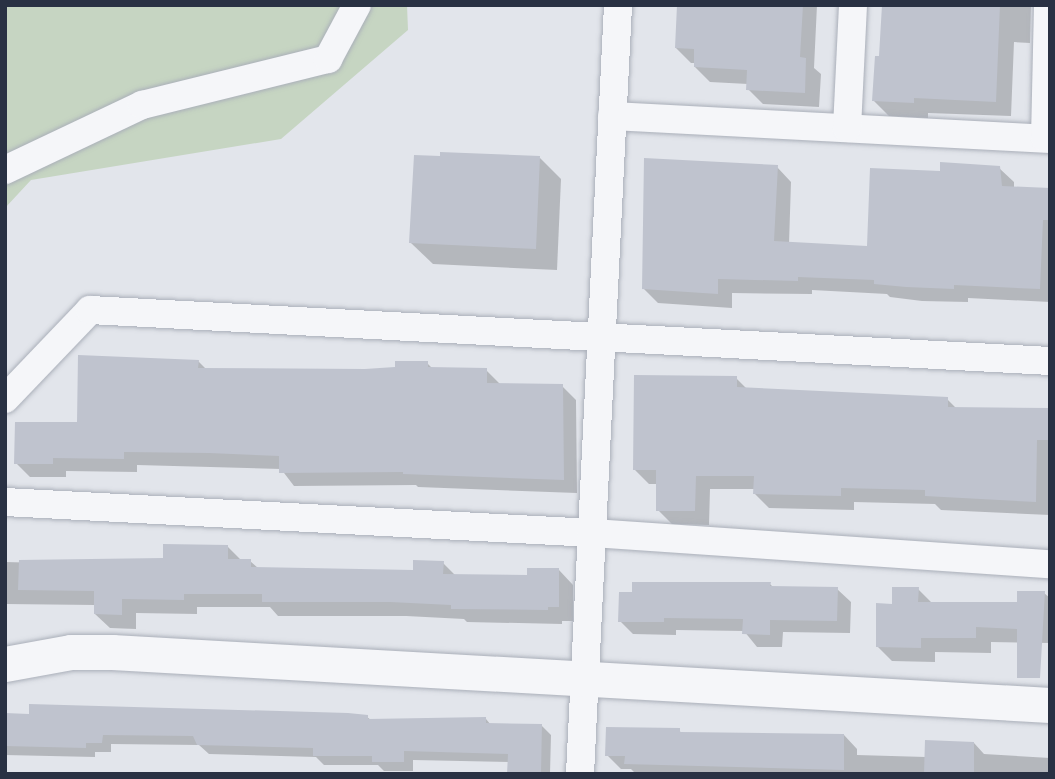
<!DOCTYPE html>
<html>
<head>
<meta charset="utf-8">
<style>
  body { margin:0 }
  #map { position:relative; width:1055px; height:779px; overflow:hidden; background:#e2e5eb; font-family:"PT Sans",sans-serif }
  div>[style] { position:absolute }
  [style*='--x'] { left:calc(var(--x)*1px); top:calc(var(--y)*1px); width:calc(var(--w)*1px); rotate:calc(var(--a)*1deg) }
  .green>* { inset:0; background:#c6d5c2 }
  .shadow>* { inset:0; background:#0003 }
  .building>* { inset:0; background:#bfc3ce }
  .roads { filter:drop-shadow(0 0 2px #aaafb9) drop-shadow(0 0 2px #aaafb9) }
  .minor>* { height:28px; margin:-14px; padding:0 14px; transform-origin:14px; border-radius:14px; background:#f5f6f9 }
  .tertiary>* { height:35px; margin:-17.5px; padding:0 17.5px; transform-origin:17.5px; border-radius:17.5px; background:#f5f6f9 }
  span { translate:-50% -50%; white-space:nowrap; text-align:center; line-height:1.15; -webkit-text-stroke:6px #f2f4f8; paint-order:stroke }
  .frame { position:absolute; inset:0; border:7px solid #293143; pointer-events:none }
</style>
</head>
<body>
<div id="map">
  <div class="green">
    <i style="clip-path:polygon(5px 5px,407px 5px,408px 30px,281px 139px,31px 180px,5px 208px)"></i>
  </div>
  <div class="shadow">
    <i style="clip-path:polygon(679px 5px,817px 5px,814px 68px,821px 74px,819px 107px,763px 104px,748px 89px,748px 84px,710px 82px,695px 67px,696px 63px,691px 63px,676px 48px)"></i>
    <i style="clip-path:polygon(883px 5px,1031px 5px,1030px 43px,1014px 42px,1011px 116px,928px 113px,928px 118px,889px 116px,874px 101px,881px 58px)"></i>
    <i style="clip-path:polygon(540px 158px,561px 179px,557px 270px,433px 264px,411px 243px)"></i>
    <i style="clip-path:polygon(777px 167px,791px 182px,789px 244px,869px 247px,941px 172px,999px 168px,1014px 182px,1014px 188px,1050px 190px,1050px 302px,968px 298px,968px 302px,922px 301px,890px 297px,887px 294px,812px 290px,812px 294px,732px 293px,732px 308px,658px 303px,644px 289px)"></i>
    <i style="clip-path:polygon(198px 361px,206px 369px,396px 369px,427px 363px,433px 369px,486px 370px,500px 384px,562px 386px,576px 400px,577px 493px,418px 487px,416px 485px,294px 486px,281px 469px,137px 465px,137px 472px,66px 471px,66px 477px,30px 477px,16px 463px,78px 424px)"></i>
    <i style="clip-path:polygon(736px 378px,748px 390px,947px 399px,957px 409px,1050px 410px,1050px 515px,941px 510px,935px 504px,854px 502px,854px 510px,769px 508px,755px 494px,755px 489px,710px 489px,709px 525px,672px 524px,658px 510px,658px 484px,649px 484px,635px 470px)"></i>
    <i style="clip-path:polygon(228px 547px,242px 561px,250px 561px,258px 568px,415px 572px,443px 563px,456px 576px,529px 577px,559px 570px,573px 585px,573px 621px,562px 621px,562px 624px,467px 622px,464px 619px,406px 616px,278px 616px,270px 607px,197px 607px,197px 614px,136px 613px,136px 629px,110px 628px,95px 614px,95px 605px,5px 604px,5px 562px,84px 564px,164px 560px)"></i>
    <i style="clip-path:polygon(770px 584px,774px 588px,837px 589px,851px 602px,850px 633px,783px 632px,782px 647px,757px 647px,744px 631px,676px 630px,676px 635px,633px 634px,620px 621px)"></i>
    <i style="clip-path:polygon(918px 589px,932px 603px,1019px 604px,1044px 593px,1050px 598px,1050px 643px,991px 642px,991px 653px,935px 652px,935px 662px,892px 661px,877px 646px,893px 606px)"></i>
    <i style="clip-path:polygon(31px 705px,367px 717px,371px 720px,486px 719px,491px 725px,541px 725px,551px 735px,550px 774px,509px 774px,509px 762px,413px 760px,413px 771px,384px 771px,378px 765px,324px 765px,316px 757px,209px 754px,199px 745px,111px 744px,111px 752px,95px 752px,95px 757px,5px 755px,5px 715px,31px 716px)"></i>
    <i style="clip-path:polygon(679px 730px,682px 734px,844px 735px,857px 749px,857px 755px,926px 757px,974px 743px,984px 754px,1050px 758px,1050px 774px,636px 774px,631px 769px,621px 769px,607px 755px)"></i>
  </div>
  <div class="building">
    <i style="clip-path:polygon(677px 5px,803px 5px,800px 57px,806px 58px,805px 93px,746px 90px,747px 70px,694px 67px,694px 49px,675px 48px)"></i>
    <i style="clip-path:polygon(882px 5px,1000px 5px,996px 102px,914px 98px,914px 103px,872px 101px,875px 56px,879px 56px)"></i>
    <i style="clip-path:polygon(440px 152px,540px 156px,536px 249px,409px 243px,414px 155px,440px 156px)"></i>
    <i style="clip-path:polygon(644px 158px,778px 165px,774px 241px,867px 246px,870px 168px,940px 171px,940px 162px,1000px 166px,1002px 186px,1050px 188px,1050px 220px,1043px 220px,1040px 289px,954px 285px,954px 289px,906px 287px,874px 284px,874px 280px,798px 277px,798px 281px,718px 279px,718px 294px,642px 289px)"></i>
    <i style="clip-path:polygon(78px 355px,199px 360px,198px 368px,365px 369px,395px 367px,395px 361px,428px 361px,428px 367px,487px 368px,487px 383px,563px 384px,564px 480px,403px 474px,403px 472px,279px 473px,279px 456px,209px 453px,124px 452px,124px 459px,53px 458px,53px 464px,14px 464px,15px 422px,77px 422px)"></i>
    <i style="clip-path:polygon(634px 375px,737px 376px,737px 387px,948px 397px,948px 407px,1050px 408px,1050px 440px,1037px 440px,1036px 502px,925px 496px,925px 490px,841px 488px,841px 496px,753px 494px,754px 476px,696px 476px,695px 511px,656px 511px,656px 470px,633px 470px)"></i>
    <i style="clip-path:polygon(163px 544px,228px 545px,228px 559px,251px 559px,251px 567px,413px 570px,413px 560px,444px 561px,443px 574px,527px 575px,527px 568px,559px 568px,559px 607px,548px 607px,548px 610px,451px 609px,451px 605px,390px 602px,262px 602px,262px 594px,184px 594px,184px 600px,122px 599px,122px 615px,94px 614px,94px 591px,18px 590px,19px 560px,163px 558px)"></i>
    <i style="clip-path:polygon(632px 582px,771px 582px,770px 586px,838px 587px,837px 621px,770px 620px,770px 635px,742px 634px,743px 619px,664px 618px,664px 622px,618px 622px,619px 592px,632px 592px)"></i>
    <i style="clip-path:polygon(892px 587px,919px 587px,918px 602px,1017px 602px,1017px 591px,1045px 591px,1040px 678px,1017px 678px,1017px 629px,976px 627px,976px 638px,921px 638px,921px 648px,876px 647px,876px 603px,892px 604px)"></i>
    <i style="clip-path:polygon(29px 704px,348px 713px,368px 715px,368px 719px,486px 717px,486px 723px,542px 724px,541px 774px,507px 774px,508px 754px,404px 751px,404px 762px,372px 762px,372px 756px,313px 756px,313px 748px,197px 745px,193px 736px,103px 735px,102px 743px,86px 743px,86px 748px,5px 746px,5px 713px,29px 714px)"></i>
    <i style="clip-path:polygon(606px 727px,680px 728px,680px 732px,844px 734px,844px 770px,624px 764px,625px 756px,605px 756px)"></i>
    <i style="clip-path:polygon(925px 740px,974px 742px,974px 774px,924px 774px)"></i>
  </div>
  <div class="roads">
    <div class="minor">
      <i style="--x:612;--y:116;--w:439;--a:3"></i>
      <i style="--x:847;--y:128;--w:123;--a:-87.2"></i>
      <i style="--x:1045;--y:138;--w:133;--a:-88.7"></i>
      <i style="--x:5;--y:170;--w:152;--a:-25.4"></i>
      <i style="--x:142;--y:105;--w:192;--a:-13.9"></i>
      <i style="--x:328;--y:59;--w:61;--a:-61.8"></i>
      <i style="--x:5;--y:399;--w:123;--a:-46.3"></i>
      <i style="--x:90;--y:310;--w:961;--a:3.04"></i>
      <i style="--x:5;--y:502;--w:588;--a:3.02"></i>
      <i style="--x:592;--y:533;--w:459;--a:3.9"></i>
      <i style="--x:580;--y:774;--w:770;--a:-87.17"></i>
    </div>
    <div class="tertiary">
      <i style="--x:5;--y:664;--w:67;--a:-10.3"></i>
      <i style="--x:71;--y:652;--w:41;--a:0"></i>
      <i style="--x:112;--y:652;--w:939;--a:3.23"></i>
    </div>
  </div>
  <div class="frame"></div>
</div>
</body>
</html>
